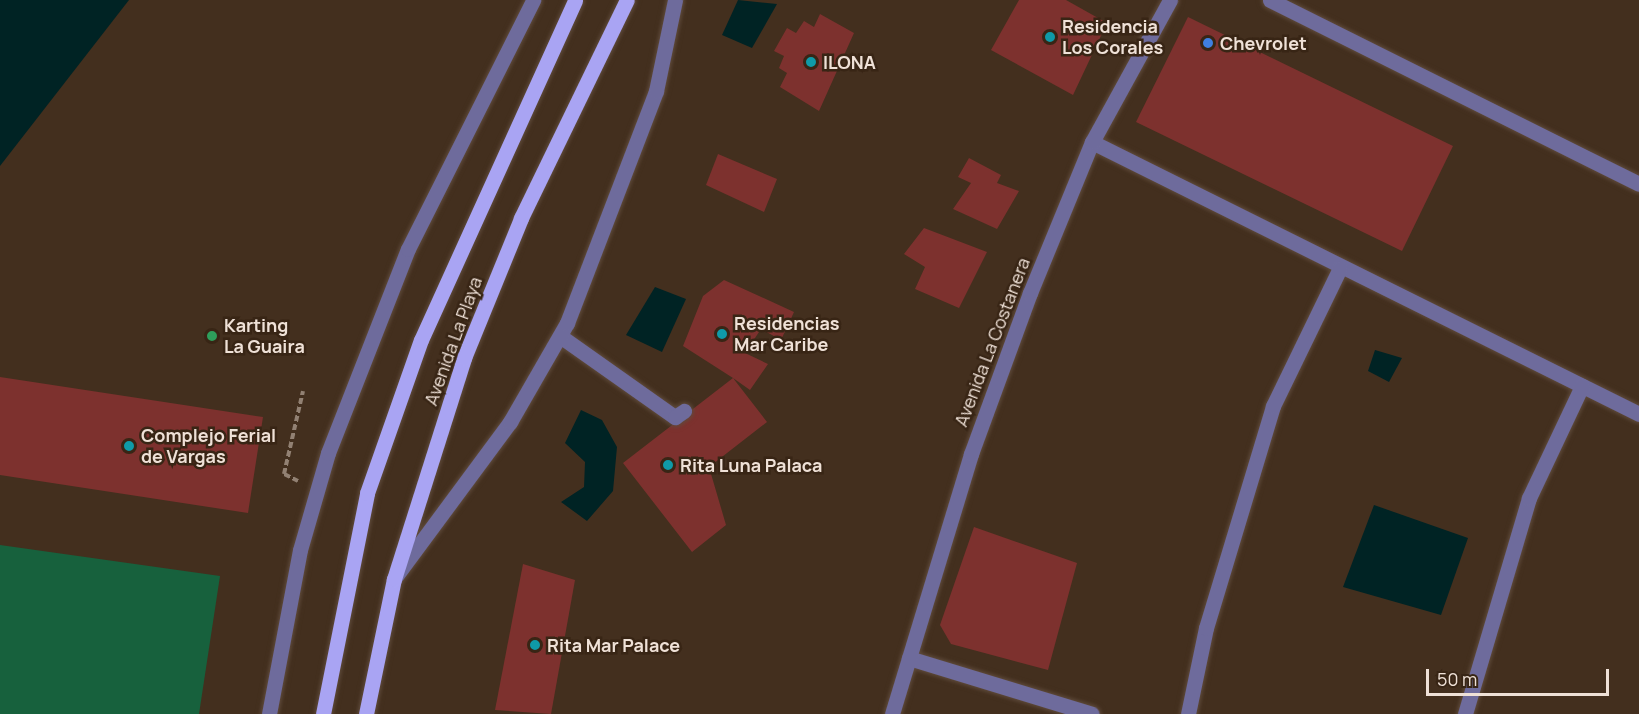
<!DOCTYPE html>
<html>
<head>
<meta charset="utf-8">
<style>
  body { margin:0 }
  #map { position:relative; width:1639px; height:714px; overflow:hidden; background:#432f1e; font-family:Manrope,sans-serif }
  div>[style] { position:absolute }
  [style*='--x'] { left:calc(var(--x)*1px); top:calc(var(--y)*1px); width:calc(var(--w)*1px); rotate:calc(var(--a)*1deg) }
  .green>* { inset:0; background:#17613d }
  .water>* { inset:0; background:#002324 }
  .building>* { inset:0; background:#7d312e }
  .path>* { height:4px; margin-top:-2px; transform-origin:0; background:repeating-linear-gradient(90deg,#928173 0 6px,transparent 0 9px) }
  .roads { filter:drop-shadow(0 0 2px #5f4b3c) drop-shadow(0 0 2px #5f4b3c) }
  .minor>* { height:15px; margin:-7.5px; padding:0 7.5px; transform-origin:7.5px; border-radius:7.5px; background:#6e6b9c }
  .major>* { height:15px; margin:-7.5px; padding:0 7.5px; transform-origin:7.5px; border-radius:7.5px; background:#a9a4f3 }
  .dots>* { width:16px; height:16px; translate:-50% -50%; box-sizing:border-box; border:3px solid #382515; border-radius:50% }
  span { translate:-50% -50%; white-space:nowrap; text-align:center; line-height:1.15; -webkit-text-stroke:5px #382515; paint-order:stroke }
  .poi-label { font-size:18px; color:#efe1d7; font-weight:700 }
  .left { translate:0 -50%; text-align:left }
  .street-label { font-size:18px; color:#efe1d7 }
  .scale { position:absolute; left:1426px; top:669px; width:183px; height:27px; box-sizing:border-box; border:3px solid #efe1d7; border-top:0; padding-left:8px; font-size:18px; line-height:21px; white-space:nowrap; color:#efe1d7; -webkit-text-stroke:4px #382515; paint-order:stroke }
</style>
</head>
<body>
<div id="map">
  <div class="green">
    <i style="clip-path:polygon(0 545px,220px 576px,199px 714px,0 714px)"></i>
  </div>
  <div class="water">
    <i style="clip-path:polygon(0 0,129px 0,0 166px)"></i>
    <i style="clip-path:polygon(738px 0,777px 4px,752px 48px,722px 35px)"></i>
    <i style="clip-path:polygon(655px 287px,686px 299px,662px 352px,626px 335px)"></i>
    <i style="clip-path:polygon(1375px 350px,1402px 358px,1389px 382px,1368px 371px)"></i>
    <i style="clip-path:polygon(581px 410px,602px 420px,617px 447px,613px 491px,587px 521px,561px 502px,584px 487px,585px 462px,565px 443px)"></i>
    <i style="clip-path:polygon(1374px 505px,1468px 538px,1441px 615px,1343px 587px)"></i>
  </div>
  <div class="building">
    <i style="clip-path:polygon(1019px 0,1066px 0,1107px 23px,1073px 95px,991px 50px)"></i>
    <i style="clip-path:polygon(820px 14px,854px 33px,819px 111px,780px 87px,787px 73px,779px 68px,784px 56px,774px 51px,787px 28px,796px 33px,804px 21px,814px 27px)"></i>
    <i style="clip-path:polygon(1188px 17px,1453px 146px,1402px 251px,1136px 122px)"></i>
    <i style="clip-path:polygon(718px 154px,777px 179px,764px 212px,706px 185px)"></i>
    <i style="clip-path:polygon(969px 158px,1001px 175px,997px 183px,1019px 191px,997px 229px,953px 209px,971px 183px,958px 177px)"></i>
    <i style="clip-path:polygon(924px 228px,987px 252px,959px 308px,915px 289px,925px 267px,904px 254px)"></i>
    <i style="clip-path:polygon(724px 280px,794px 312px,781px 340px,761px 329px,745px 353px,768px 364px,750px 390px,733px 378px,767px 422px,709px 467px,726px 525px,692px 552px,623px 463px,733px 378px,683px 346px,703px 296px)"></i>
    <i style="clip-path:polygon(0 377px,263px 417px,248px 513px,0 475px)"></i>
    <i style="clip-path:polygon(974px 527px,1077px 563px,1048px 670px,951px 644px,940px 625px)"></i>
    <i style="clip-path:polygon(523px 564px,575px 580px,551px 714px,495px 710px)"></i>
  </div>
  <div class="path">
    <i style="--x:298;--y:481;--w:16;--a:-153"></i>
    <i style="--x:284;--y:474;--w:85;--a:-77.1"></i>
  </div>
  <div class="roads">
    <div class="minor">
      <i style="--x:1270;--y:0;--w:412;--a:26.5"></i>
      <i style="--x:1092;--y:142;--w:611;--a:26.44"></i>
      <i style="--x:560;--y:336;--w:141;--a:35.2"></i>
      <i style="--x:675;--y:417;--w:11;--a:-34"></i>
      <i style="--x:396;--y:576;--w:192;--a:-53.5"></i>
      <i style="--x:510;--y:422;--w:114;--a:-60.1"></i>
      <i style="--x:567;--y:323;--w:248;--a:-69"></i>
      <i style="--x:656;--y:91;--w:93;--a:-78.2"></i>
      <i style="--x:909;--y:658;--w:191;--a:17"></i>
      <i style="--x:269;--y:714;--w:167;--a:-79.3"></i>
      <i style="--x:300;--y:550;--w:101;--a:-73.9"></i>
      <i style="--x:328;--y:453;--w:219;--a:-68.6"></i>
      <i style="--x:408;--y:249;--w:279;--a:-63.3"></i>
      <i style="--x:892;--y:714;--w:272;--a:-73.1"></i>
      <i style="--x:971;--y:454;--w:171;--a:-69.9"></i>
      <i style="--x:1030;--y:293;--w:163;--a:-67.7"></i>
      <i style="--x:1092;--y:142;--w:162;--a:-61.2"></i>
      <i style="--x:1188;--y:714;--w:88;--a:-78.2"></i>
      <i style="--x:1206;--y:628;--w:232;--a:-73.2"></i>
      <i style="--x:1273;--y:406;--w:153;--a:-64.1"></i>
      <i style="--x:1465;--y:714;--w:225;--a:-73.5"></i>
      <i style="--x:1529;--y:498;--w:124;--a:-64.7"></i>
    </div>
    <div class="major">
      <i style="--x:323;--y:714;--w:225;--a:-78.7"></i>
      <i style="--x:367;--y:493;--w:162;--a:-70.6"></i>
      <i style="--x:421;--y:340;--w:373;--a:-65.6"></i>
      <i style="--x:366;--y:714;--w:138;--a:-78.3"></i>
      <i style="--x:394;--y:579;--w:232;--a:-72.4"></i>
      <i style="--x:464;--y:358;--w:151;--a:-67.8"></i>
      <i style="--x:521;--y:218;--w:242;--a:-64.1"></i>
    </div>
  </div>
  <div class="dots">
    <i style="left:1050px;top:37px;background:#0f9aa8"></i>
    <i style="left:1208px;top:43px;background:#3f7fe0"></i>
    <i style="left:811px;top:62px;background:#0f9aa8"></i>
    <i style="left:722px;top:334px;background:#0f9aa8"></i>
    <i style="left:212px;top:336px;background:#2e9e5b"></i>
    <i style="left:129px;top:446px;background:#0f9aa8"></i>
    <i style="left:668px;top:465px;background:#0f9aa8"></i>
    <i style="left:535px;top:645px;background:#0f9aa8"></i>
  </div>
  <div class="poi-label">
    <span class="left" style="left:1062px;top:37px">Residencia<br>Los Corales</span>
    <span class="left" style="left:1220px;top:43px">Chevrolet</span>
    <span class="left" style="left:823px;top:62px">ILONA</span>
    <span class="left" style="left:734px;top:334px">Residencias<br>Mar Caribe</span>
    <span class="left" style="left:224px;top:336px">Karting<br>La Guaira</span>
    <span class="left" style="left:141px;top:446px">Complejo Ferial<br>de Vargas</span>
    <span class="left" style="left:680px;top:465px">Rita Luna Palaca</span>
    <span class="left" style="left:547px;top:645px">Rita Mar Palace</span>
  </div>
  <div class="street-label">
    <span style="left:453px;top:341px;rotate:-70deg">Avenida La Playa</span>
    <span style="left:992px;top:342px;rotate:-69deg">Avenida La Costanera</span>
  </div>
  <div class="scale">50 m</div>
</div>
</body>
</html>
